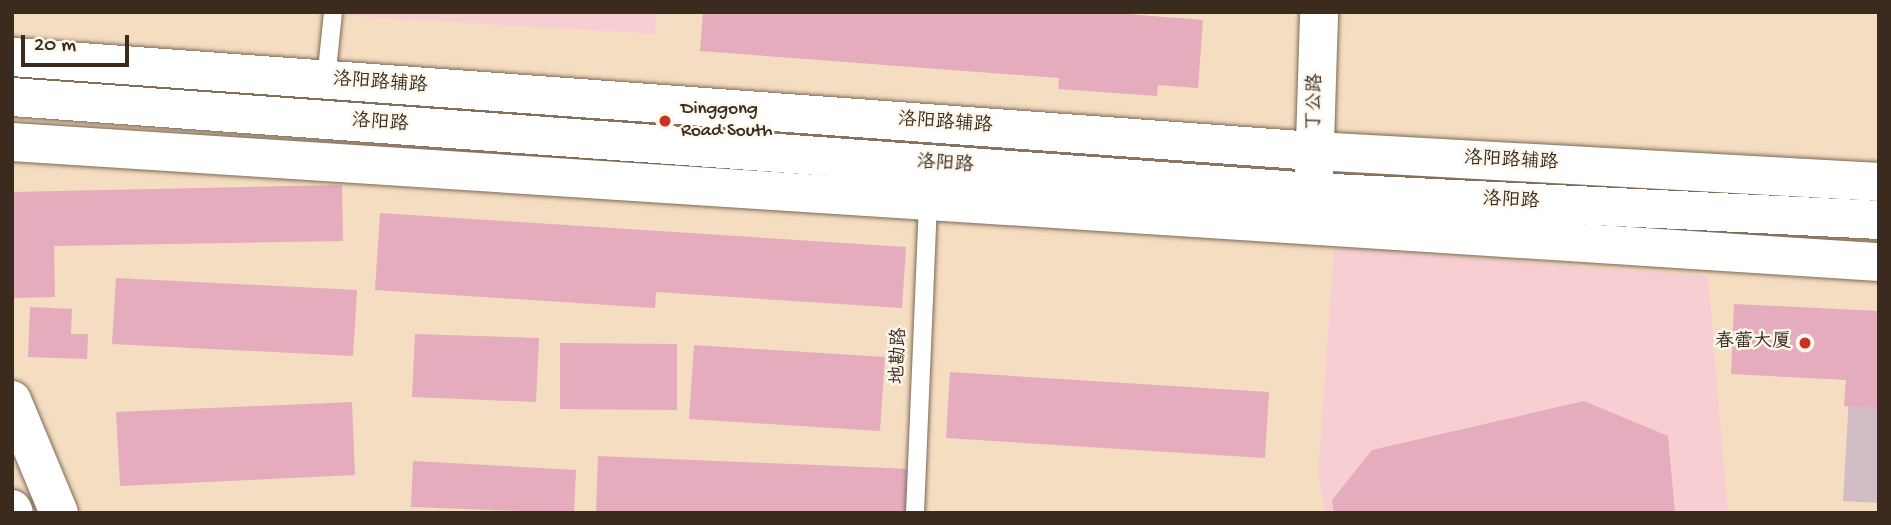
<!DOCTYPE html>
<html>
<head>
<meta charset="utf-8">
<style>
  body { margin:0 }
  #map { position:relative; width:1891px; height:525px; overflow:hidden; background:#f4ddc0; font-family:"Gochi Hand","LXGW WenKai TC",sans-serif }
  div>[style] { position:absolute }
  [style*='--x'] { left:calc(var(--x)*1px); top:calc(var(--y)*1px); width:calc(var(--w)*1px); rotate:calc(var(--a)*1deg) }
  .built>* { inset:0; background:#f7cfd2 }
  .industrial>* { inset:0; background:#d2bdc6 }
  .building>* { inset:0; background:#e4acbd }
  .roads { filter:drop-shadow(0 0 2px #7c6957) drop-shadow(0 0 2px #7c6957) }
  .service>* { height:18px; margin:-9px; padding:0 9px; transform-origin:9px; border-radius:9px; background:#fff }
  .tertiary>* { height:38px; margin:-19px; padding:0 19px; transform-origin:19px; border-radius:19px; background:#fff }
  .secondary>* { height:38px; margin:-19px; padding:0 19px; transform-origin:19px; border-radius:19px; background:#fff }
  .dots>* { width:19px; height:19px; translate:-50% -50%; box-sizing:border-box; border:4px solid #fbf7ec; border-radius:50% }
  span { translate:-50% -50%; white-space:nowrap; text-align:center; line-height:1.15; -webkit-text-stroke:5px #fbf7ec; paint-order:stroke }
  .street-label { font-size:19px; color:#3b2a1e }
  .poi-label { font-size:19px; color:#3b2a1e }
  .left { translate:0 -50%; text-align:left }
  .right { translate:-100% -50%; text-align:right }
  .frame { position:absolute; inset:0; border:14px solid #3b2a1e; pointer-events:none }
  .scale { position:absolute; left:21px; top:35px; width:108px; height:32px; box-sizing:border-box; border:4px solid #3b2a1e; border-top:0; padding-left:9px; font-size:21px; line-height:24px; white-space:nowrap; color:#3b2a1e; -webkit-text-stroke:5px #fbf7ec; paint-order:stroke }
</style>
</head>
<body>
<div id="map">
  <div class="built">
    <i style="clip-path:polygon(283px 12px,657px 12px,655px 34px)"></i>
    <i style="clip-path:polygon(1334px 248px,1708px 276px,1728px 513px,1325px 513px,1318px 472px)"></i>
  </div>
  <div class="industrial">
    <i style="clip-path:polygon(1852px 345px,1879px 347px,1879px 503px,1843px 501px)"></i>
  </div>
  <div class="building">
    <i style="clip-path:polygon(703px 12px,1101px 12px,1203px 20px,1198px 88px,1158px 85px,1157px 96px,1058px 89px,1059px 78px,700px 51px)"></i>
    <i style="clip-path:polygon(342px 185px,343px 241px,54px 246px,55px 297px,12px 298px,12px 192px)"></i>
    <i style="clip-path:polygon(380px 213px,906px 247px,902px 308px,656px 292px,655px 308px,375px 290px)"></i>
    <i style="clip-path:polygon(116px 278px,357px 290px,353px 356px,112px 344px)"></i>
    <i style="clip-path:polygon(1734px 304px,1879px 311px,1879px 408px,1844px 406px,1846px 380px,1731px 374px)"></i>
    <i style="clip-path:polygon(30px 307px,72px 309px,71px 334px,88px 334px,87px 359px,28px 357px)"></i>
    <i style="clip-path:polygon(415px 334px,539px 338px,536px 402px,412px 397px)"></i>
    <i style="clip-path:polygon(560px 343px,677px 344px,677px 410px,560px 409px)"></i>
    <i style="clip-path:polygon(694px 345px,885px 357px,880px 431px,689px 419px)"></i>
    <i style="clip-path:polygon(950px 372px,1269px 392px,1265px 458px,946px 438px)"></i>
    <i style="clip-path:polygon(1584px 401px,1668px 436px,1675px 513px,1334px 513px,1332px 500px,1372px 450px)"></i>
    <i style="clip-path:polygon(352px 402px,355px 475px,120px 486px,116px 412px)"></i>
    <i style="clip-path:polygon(598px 456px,911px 469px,909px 513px,596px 513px)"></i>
    <i style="clip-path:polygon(413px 461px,576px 470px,574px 513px,411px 507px)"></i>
  </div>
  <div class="roads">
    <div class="service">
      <i style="--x:326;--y:80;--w:68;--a:-84.1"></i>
      <i style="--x:915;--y:513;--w:312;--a:-87.6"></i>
    </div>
    <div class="tertiary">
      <i style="--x:12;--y:57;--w:1306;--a:4.13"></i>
      <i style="--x:1315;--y:151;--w:565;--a:3.15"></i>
      <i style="--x:12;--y:142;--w:1871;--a:3.68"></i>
      <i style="--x:1314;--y:175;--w:163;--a:-88.2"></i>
      <i style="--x:12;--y:400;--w:122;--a:67.4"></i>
      <i style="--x:12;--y:509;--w:4;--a:63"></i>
    </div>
    <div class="secondary">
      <i style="--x:12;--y:97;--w:1304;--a:4.18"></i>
      <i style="--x:1313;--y:192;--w:567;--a:2.83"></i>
    </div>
  </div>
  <div class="dots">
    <i style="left:665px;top:121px;background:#c8321e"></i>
    <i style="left:1805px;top:343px;background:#c8321e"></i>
  </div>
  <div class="street-label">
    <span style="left:380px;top:84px;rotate:4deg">洛阳路辅路</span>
    <span style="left:1316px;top:102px;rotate:-88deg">丁公路</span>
    <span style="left:380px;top:124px;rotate:4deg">洛阳路</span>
    <span style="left:945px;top:124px;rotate:4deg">洛阳路辅路</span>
    <span style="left:1511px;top:162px;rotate:3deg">洛阳路辅路</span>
    <span style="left:945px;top:165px;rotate:4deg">洛阳路</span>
    <span style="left:1511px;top:202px;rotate:3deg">洛阳路</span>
    <span style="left:900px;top:356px;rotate:-88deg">地勘路</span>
  </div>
  <div class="poi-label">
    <span class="left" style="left:681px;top:121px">Dinggong<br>Road South</span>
    <span class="right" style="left:1791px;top:343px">春蕾大厦</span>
  </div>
  <div class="frame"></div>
  <div class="scale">20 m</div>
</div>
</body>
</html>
